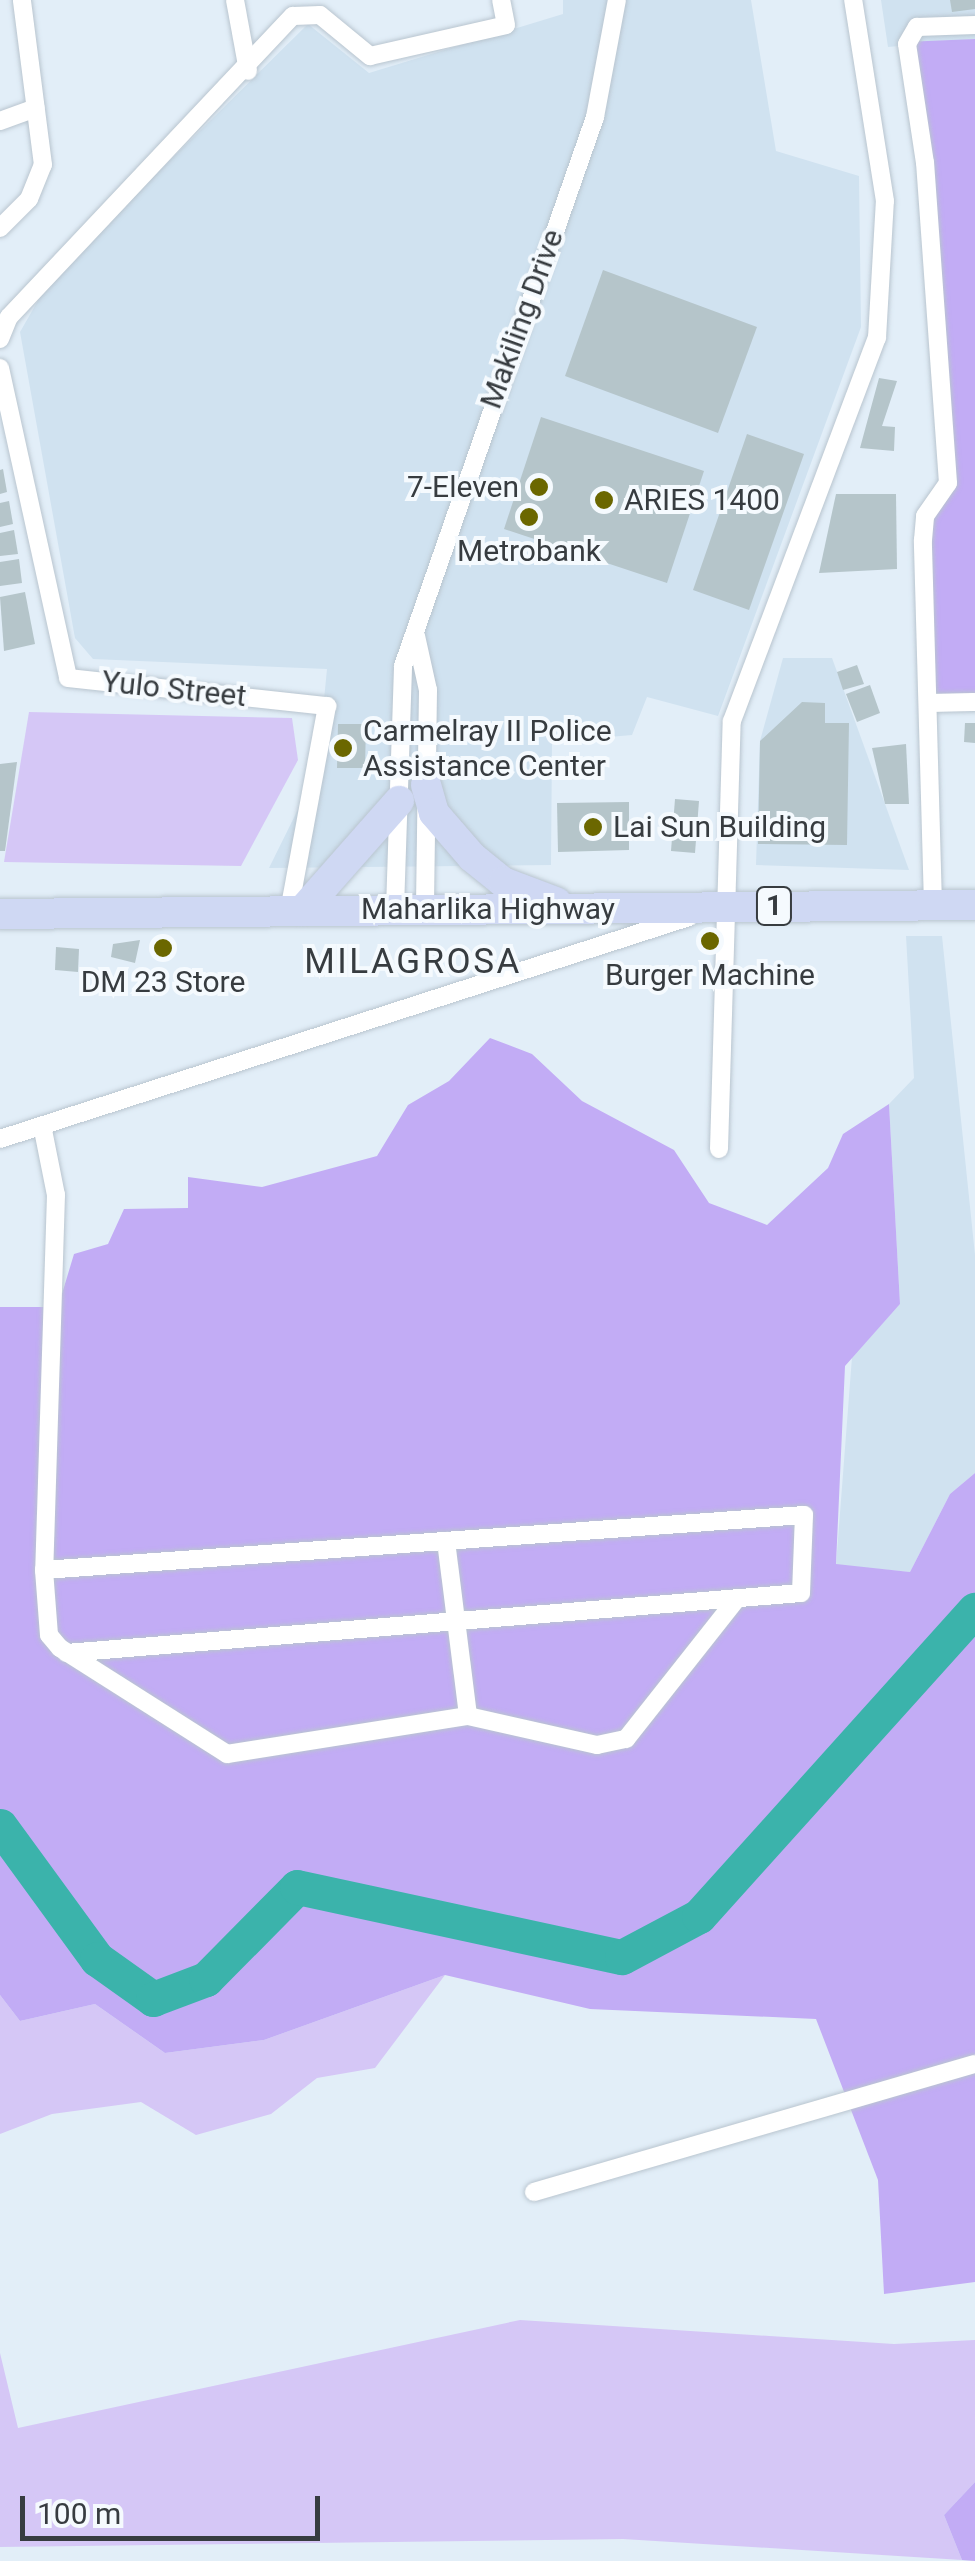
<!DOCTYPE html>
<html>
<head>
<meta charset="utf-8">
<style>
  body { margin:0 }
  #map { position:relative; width:975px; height:2561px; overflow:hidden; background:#e2eef8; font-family:Roboto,sans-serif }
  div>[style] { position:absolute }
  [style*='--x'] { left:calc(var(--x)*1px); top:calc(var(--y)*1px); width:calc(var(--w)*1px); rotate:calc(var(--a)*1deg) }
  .built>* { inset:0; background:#d0e2f0 }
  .green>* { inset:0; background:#d5c7f6 }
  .forest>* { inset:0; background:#c2acf5 }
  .river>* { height:35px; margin:-17.5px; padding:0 17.5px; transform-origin:17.5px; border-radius:17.5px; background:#3bb3ab }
  .building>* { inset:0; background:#b5c5ca }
  .roads { filter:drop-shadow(0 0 2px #b9c5cf) drop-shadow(0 0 2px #b9c5cf) }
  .minor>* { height:18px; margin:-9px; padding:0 9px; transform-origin:9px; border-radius:9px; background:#fff }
  .trunk>* { height:30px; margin:-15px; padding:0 15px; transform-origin:15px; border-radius:15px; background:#cfd8f3 }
  .dots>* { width:28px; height:28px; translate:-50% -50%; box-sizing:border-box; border:5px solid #f5fafe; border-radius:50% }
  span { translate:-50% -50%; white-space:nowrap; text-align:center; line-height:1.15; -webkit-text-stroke:8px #f5fafe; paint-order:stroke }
  .shield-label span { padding:2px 8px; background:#f5fafe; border:2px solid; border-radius:8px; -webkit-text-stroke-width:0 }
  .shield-label { font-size:28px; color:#373c40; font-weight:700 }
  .street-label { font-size:30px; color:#373c40 }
  .poi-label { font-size:30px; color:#373c40 }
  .right { translate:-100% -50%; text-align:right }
  .left { translate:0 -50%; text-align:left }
  .quarter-label { font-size:35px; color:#373c40; letter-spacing:2.5px }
  .scale { position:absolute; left:20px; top:2496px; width:300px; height:45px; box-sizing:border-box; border:5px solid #373c40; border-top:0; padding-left:12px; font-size:30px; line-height:35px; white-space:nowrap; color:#373c40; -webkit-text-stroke:8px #f5fafe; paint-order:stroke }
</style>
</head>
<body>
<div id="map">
  <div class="built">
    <i style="clip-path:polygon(563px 0,751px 0,776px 151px,859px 176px,861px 327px,718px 716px,647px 697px,632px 735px,552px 742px,551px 865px,269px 868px,317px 771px,327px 669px,93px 659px,75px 638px,20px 332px,51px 278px,308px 24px,369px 73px,563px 14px)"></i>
    <i style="clip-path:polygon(881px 0,975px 0,975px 39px,888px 47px)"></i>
    <i style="clip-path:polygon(783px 658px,832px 658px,909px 870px,756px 865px,760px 741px)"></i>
    <i style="clip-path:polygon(906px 936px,942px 936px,975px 1255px,975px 1473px,950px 1494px,910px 1572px,836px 1565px,852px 1357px,900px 1304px,889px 1104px,914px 1078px)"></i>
  </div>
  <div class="green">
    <i style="clip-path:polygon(29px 712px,292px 718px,298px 760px,241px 866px,4px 862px)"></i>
    <i style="clip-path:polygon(445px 1975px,375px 2068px,317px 2078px,271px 2114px,196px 2135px,141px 2102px,52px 2114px,0 2134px,0 1995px,20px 2021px,95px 2004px,165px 2053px,264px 2040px)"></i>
    <i style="clip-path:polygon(520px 2320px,894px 2344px,975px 2340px,975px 2482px,944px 2515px,962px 2560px,623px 2539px,0 2547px,0 2353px,18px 2428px)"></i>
  </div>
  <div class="forest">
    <i style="clip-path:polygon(975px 39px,975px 700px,933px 700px,922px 542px,945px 490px,942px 362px,904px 42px)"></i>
    <i style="clip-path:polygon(490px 1038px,532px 1054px,582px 1101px,674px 1150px,709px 1203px,767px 1225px,828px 1168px,843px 1134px,889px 1104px,900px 1304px,845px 1366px,836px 1564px,910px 1572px,950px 1494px,975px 1473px,975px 2282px,884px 2294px,878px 2180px,816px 2019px,590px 2009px,445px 1975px,264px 2040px,165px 2053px,95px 2004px,20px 2021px,0 1995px,0 1307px,58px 1307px,74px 1254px,108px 1244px,124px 1209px,188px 1208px,188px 1177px,262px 1187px,377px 1156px,408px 1105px,449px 1081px)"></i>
    <i style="clip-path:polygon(975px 2482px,975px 2561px,962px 2560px,944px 2515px)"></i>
  </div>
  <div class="river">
    <i style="--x:0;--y:1826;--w:165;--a:53.9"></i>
    <i style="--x:97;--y:1959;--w:69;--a:35.5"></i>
    <i style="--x:153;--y:1999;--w:57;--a:-20.7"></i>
    <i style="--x:206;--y:1979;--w:129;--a:-45.3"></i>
    <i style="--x:297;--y:1887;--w:332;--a:12.2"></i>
    <i style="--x:622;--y:1957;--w:87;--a:-28"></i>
    <i style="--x:699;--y:1916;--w:412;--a:-48"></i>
  </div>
  <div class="building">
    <i style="clip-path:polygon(950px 0,975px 0,975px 9px,952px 12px)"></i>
    <i style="clip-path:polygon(603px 270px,757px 327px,718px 433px,565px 376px)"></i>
    <i style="clip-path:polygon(879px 378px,897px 381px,882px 426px,895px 427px,894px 451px,860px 448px)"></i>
    <i style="clip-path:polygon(541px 417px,704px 471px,667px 583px,504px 529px)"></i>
    <i style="clip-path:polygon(747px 434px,804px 454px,749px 610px,693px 590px)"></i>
    <i style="clip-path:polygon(3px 469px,7px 492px,0 494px,0 470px)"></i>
    <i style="clip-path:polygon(836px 494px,896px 494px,897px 569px,819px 573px)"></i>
    <i style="clip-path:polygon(9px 501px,13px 524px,0 527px,0 503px)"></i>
    <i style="clip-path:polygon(14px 530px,18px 554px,0 556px,0 533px)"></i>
    <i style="clip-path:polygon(19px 559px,22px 583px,0 586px,0 562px)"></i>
    <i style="clip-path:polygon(25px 592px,35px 644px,4px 651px,0 597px)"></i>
    <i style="clip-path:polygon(857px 665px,864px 684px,843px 690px,837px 672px)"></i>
    <i style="clip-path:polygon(870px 685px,880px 713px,857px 722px,846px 694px)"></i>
    <i style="clip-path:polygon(802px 702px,825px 703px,825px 723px,849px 723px,847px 845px,758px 844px,760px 741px)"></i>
    <i style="clip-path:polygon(965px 723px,975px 723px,975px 743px,964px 742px)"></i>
    <i style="clip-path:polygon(338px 724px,366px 724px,365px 768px,337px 768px)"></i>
    <i style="clip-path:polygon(906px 744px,909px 804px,885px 804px,872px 748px)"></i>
    <i style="clip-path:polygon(17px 762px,5px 851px,0 851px,0 764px)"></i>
    <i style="clip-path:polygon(675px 799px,699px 801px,695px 853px,671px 851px)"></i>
    <i style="clip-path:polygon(629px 802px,629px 850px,558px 852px,557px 803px)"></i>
    <i style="clip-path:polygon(140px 940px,135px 963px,111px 957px,113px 944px)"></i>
    <i style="clip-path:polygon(56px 947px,79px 949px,78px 972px,55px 970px)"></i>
  </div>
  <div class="roads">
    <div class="minor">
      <i style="--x:235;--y:0;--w:72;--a:79.6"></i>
      <i style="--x:0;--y:121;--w:38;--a:-20"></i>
      <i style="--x:0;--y:228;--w:41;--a:-45"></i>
      <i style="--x:29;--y:199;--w:37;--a:-68"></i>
      <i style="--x:43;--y:165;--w:166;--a:-97.3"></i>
      <i style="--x:0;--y:339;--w:24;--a:-68"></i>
      <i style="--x:9;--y:317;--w:414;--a:-46.7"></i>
      <i style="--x:293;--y:16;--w:27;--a:-2"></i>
      <i style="--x:320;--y:15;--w:65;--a:39.4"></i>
      <i style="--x:370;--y:56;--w:139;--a:-12.8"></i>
      <i style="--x:506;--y:25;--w:25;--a:-101"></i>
      <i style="--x:0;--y:368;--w:317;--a:77.6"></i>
      <i style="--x:68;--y:678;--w:261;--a:6.2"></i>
      <i style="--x:327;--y:706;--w:208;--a:100.5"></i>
      <i style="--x:416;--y:636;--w:55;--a:77.5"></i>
      <i style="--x:428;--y:690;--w:220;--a:90.8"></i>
      <i style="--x:928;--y:703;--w:47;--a:-1.2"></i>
      <i style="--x:933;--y:905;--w:365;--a:-91.6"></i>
      <i style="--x:923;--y:540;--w:24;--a:-85"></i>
      <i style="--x:925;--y:516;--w:40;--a:-55.1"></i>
      <i style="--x:948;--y:483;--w:321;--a:-94.1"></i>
      <i style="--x:925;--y:163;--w:120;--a:-98.6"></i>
      <i style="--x:907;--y:44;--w:20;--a:-60"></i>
      <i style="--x:917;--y:27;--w:58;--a:-2"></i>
      <i style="--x:395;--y:909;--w:243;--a:-88.1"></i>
      <i style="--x:403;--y:666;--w:582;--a:-70.72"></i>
      <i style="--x:595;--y:117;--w:119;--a:-79.4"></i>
      <i style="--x:43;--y:1130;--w:66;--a:78.7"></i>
      <i style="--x:56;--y:1195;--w:375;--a:91.8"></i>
      <i style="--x:44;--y:1570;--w:65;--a:85.6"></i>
      <i style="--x:49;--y:1635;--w:17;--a:50"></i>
      <i style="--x:60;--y:1648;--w:198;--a:32.4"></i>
      <i style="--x:227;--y:1754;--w:244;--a:-9"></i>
      <i style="--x:468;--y:1716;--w:132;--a:12.7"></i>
      <i style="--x:597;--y:1745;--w:30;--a:-12"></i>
      <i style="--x:626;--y:1739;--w:176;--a:-51.7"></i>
      <i style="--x:0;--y:1139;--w:724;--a:-17.86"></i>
      <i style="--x:719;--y:1149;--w:428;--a:-88.3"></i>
      <i style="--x:732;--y:721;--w:410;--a:-69.3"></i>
      <i style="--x:877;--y:338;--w:137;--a:-86.7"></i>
      <i style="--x:885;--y:201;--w:204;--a:-99"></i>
      <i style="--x:446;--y:1541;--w:176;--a:82.8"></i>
      <i style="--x:44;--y:1570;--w:762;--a:-4.14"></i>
      <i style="--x:804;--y:1515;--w:78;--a:92.2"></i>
      <i style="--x:801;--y:1593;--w:737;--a:175.33"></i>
      <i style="--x:534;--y:2192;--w:459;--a:-16.2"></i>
    </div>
    <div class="trunk">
      <i style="--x:426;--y:785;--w:29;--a:74"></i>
      <i style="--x:434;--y:813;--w:58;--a:49.2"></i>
      <i style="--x:472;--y:857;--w:40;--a:39"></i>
      <i style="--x:503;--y:882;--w:57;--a:20.7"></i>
      <i style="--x:302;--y:911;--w:147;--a:-48.6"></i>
      <i style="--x:0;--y:914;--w:975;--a:-0.53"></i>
    </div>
  </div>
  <div class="dots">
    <i style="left:539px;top:487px;background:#6b6700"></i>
    <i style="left:604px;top:500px;background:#6b6700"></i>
    <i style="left:529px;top:517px;background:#6b6700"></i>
    <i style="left:343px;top:748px;background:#6b6700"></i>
    <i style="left:593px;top:827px;background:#6b6700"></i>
    <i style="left:710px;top:941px;background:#6b6700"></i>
    <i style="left:163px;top:948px;background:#6b6700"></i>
  </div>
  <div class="shield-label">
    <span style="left:774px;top:906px">1</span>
  </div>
  <div class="street-label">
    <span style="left:522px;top:319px;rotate:-70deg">Makiling Drive</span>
    <span style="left:174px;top:689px;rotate:6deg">Yulo Street</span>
    <span style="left:488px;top:909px">Maharlika Highway</span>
  </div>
  <div class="poi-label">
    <span class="right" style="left:519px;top:487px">7-Eleven</span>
    <span class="left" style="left:624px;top:500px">ARIES 1400</span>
    <span style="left:529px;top:551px">Metrobank</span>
    <span class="left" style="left:363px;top:748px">Carmelray II Police<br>Assistance Center</span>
    <span class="left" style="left:613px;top:827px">Lai Sun Building</span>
    <span style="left:710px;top:975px">Burger Machine</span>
    <span style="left:163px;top:982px">DM 23 Store</span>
  </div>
  <div class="quarter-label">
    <span style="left:413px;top:962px">MILAGROSA</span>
  </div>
  <div class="scale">100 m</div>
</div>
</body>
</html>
